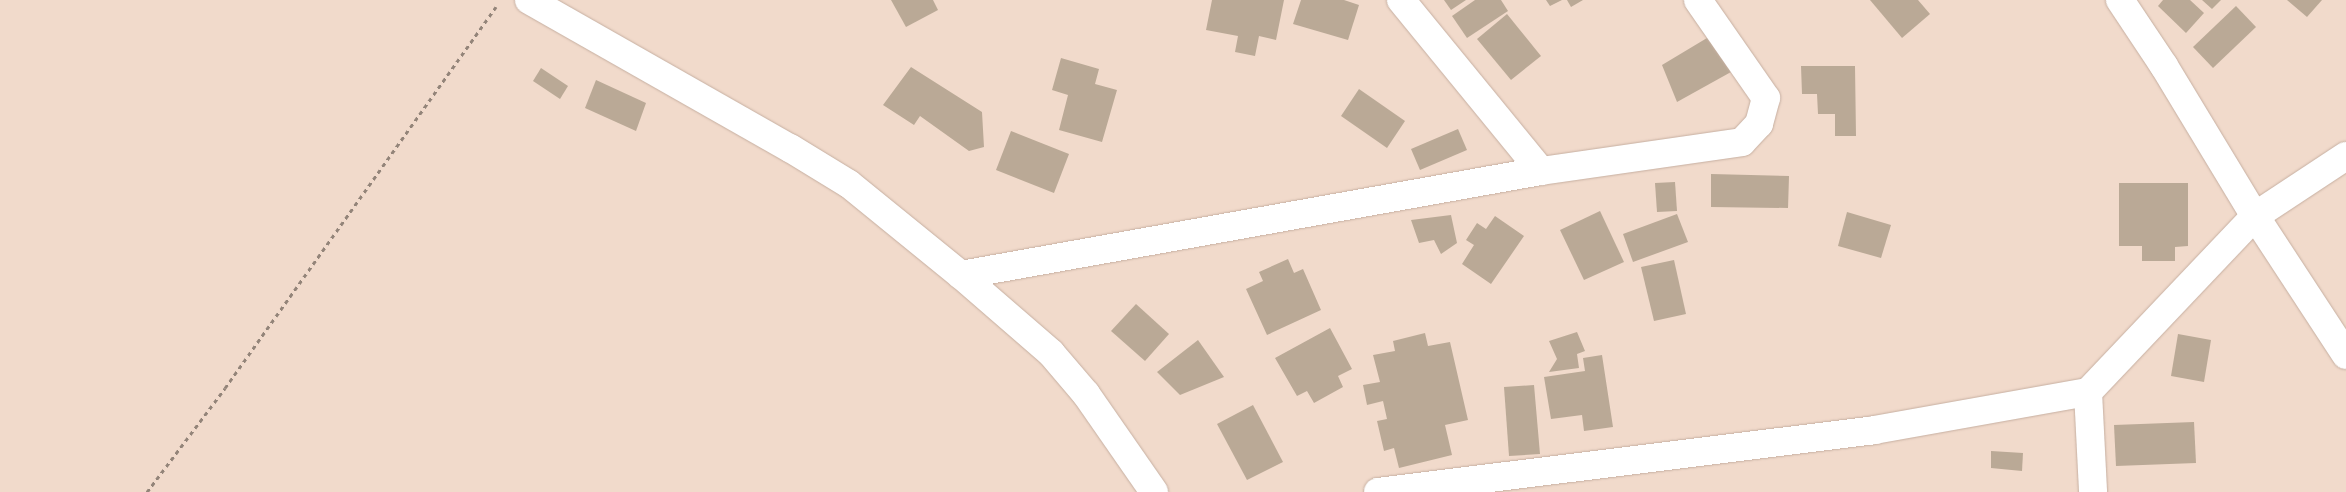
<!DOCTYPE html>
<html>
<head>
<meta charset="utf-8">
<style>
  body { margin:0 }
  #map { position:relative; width:2346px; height:492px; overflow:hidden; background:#f1dacb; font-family:Quicksand,sans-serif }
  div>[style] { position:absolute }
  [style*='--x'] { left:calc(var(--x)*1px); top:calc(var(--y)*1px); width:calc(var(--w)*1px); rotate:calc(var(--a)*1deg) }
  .building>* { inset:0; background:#baa996 }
  .path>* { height:3px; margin-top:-1.5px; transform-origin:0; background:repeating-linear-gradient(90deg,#938479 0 4px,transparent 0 8px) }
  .roads { filter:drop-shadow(0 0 1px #c6afa1) drop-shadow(0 0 1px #c6afa1) }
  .street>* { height:28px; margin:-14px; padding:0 14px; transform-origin:14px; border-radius:14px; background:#fff }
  span { translate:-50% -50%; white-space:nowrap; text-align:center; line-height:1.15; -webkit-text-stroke:5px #fff; paint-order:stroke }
</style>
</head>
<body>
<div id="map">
  <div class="building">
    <i style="clip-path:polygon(891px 0,933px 0,938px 10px,906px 27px)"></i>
    <i style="clip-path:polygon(1212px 0,1284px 0,1276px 40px,1259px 36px,1255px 56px,1235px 52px,1238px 36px,1206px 30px)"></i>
    <i style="clip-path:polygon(1301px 0,1344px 0,1359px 5px,1348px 40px,1293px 24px)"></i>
    <i style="clip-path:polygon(1444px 0,1466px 0,1451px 10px)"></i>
    <i style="clip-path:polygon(1475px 0,1501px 0,1508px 11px,1467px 38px,1452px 16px)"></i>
    <i style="clip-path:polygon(1546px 0,1562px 0,1550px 6px)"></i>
    <i style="clip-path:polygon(1567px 0,1583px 0,1571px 7px)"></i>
    <i style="clip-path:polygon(1870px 0,1918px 0,1930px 14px,1902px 38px)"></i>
    <i style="clip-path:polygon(2163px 0,2190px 0,2204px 13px,2186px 33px,2158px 6px)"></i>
    <i style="clip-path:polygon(2202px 0,2221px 0,2212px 9px)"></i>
    <i style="clip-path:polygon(2287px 0,2322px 0,2307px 17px)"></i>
    <i style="clip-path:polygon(2236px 6px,2256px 27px,2213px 68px,2193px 47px)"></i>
    <i style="clip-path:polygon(1507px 14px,1541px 56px,1511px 80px,1477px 39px)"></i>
    <i style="clip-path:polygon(1712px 35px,1731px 72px,1677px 102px,1662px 65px)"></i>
    <i style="clip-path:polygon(1061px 58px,1099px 69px,1095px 84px,1117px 90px,1102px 142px,1059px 130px,1068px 95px,1052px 90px)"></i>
    <i style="clip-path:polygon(1801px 66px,1855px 66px,1856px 136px,1835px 136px,1835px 114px,1818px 114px,1817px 94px,1802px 94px)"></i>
    <i style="clip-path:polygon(911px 67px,982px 112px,984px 147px,969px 151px,920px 116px,914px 125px,883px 105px)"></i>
    <i style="clip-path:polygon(541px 68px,568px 86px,560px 99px,533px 81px)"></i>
    <i style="clip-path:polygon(596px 80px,646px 103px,636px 131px,585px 108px)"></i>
    <i style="clip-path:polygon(1359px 89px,1405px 121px,1387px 148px,1341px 116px)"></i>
    <i style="clip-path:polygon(1458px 129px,1467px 150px,1420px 170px,1411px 149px)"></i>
    <i style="clip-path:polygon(1011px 131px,1069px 154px,1054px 193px,996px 170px)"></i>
    <i style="clip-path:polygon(1711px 174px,1789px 176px,1788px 208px,1711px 207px)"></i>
    <i style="clip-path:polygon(1675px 182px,1677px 211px,1657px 212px,1655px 183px)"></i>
    <i style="clip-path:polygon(2119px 183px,2188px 183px,2188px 246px,2175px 247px,2175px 261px,2142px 261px,2142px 246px,2119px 246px)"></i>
    <i style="clip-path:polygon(1600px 211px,1624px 262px,1584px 280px,1560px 230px)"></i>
    <i style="clip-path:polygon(1847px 212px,1891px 225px,1881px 258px,1838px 246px)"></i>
    <i style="clip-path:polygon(1677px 214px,1688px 242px,1633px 262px,1623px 234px)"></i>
    <i style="clip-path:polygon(1451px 215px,1457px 243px,1441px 254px,1434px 240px,1419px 243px,1411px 220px)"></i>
    <i style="clip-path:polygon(1495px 216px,1524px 236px,1491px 284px,1462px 264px,1474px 245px,1466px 240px,1477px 223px,1486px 229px)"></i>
    <i style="clip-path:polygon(1288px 259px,1294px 273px,1303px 269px,1321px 310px,1267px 335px,1246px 289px,1263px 281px,1259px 272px)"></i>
    <i style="clip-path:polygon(1674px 260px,1686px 314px,1654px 321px,1641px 267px)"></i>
    <i style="clip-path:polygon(1136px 304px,1169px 334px,1145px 361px,1111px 331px)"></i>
    <i style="clip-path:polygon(1330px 328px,1352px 369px,1338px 376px,1343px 387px,1314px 403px,1307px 391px,1297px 396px,1275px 358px)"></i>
    <i style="clip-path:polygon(1577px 332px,1585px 351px,1577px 354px,1579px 368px,1549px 372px,1557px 359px,1549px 341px)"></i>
    <i style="clip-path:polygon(1425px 333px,1428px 346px,1450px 342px,1468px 420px,1445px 425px,1452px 455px,1399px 468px,1394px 448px,1384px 451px,1377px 421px,1387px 419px,1383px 401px,1367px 405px,1363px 385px,1380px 382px,1373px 355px,1395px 351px,1393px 341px)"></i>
    <i style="clip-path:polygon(2178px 334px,2211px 340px,2204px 382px,2171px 376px)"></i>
    <i style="clip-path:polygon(1198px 340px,1224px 377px,1180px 395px,1157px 372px)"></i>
    <i style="clip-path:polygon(1602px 355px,1613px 427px,1584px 431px,1582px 415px,1551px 419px,1544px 377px,1585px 371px,1583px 358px)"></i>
    <i style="clip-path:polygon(1534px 385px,1540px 454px,1509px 456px,1504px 387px)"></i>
    <i style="clip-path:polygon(1253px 405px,1283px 462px,1247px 480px,1217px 424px)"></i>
    <i style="clip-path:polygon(2194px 422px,2196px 463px,2116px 466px,2114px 425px)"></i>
    <i style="clip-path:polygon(1991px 451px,2023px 453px,2022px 471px,1991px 468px)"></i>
  </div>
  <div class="path">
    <i style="--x:147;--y:492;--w:130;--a:-53.1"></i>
    <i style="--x:225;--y:388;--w:468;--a:-54.6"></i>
  </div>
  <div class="roads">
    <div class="street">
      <i style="--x:529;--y:0;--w:300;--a:29.6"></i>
      <i style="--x:790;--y:148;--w:69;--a:31.4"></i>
      <i style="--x:849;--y:184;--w:144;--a:39.1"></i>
      <i style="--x:961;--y:275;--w:119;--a:40.9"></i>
      <i style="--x:1051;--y:353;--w:54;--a:49.5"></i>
      <i style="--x:1086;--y:394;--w:119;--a:55.2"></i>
      <i style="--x:1401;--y:0;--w:221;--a:50.7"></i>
      <i style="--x:2120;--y:0;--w:79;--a:56.3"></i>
      <i style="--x:2164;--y:66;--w:175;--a:58.8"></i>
      <i style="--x:2255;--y:216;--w:166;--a:56.8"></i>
      <i style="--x:961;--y:275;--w:589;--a:-10.17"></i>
      <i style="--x:1541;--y:171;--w:203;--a:-8.2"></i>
      <i style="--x:1742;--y:142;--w:25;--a:-47"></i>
      <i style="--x:1759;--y:124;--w:27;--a:-75"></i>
      <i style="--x:1766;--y:98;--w:119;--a:-124.8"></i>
      <i style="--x:2088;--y:392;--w:100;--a:87.1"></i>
      <i style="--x:1378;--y:492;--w:500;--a:-7.1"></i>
      <i style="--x:1874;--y:430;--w:217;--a:-10.1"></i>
      <i style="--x:2088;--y:392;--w:243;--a:-46.5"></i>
      <i style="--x:2255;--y:216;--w:109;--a:-33.4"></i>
    </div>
  </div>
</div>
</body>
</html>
